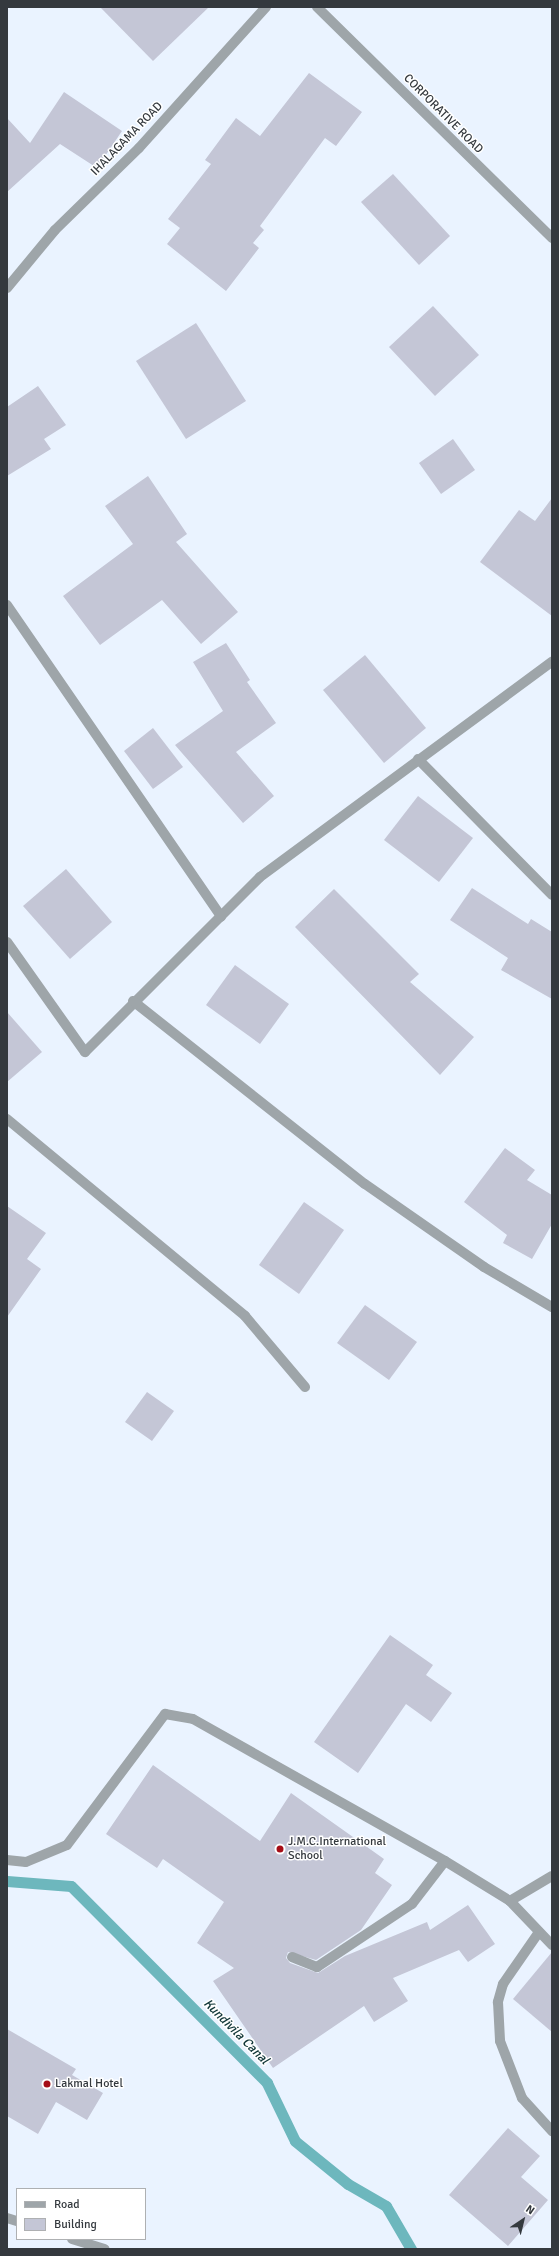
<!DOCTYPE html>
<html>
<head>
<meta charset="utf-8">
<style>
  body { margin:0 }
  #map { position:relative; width:559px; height:2256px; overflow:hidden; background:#eaf3ff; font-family:Signika,sans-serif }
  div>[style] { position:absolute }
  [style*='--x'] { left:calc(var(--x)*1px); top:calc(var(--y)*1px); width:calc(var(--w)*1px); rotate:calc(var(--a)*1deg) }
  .stream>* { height:11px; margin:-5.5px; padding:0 5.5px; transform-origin:5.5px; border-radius:5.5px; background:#6db7bd }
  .building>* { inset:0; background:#c4c6d6 }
  .minor>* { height:10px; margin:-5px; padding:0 5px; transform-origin:5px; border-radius:5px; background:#9ea5a9 }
  .dots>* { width:11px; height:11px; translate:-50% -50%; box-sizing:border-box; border:2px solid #fff; border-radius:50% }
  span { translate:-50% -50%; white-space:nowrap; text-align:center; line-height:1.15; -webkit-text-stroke:3px #fff; paint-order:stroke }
  .street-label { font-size:12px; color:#34393e }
  .poi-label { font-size:12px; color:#34393e }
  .left { translate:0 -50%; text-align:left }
  .water-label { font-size:13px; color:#103638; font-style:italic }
  .frame { position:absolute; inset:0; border:8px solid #34393e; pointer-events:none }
  .legend { position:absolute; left:16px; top:2188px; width:130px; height:52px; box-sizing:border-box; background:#fff; border:1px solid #aeb0b2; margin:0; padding:5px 7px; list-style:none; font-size:12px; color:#34393e }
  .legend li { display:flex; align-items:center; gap:8px; height:20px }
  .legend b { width:20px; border:1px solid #aeb0b2 }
  .north { position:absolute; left:503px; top:2200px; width:40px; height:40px; -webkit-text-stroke:3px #fff; paint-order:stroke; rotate:35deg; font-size:11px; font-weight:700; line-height:16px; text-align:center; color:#34393e }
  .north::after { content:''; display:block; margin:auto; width:14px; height:18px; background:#34393e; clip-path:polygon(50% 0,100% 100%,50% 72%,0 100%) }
</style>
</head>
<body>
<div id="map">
  <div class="stream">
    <i style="--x:7;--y:1881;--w:64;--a:4.5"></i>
    <i style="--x:71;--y:1886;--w:278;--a:45.1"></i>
    <i style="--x:267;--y:2083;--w:64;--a:64.2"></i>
    <i style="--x:295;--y:2141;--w:68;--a:39.1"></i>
    <i style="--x:348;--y:2184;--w:44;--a:30.1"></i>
    <i style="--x:386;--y:2206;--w:50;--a:59.8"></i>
  </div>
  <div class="building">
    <i style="clip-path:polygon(100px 7px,209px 7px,153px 61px)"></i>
    <i style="clip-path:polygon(309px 73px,362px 112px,336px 146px,325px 138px,260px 226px,264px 230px,253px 243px,259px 248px,226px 291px,167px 244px,180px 228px,168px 219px,211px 164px,205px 160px,236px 118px,260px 136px)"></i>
    <i style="clip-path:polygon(64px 92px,122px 131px,97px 168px,60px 144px,7px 192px,7px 118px,30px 143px)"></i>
    <i style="clip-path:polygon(393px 174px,450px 236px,419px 265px,361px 202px)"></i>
    <i style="clip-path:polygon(433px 306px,479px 355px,435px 396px,389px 347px)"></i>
    <i style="clip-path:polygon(196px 323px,246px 401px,186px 439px,136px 361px)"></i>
    <i style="clip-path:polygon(38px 386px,66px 425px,44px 439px,51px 449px,7px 476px,7px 407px)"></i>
    <i style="clip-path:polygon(453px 439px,475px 470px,441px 494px,419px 463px)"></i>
    <i style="clip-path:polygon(148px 476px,187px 534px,176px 542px,238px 612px,201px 644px,162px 600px,100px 645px,63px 596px,133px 544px,105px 506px)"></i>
    <i style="clip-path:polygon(552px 498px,552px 616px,480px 562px,519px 510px,535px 521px)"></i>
    <i style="clip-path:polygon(226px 643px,250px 680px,247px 682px,276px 723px,236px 752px,274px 796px,243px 823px,175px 745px,223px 711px,193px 662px)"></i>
    <i style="clip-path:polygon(365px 655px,426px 728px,384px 763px,323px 690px)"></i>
    <i style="clip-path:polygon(153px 728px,183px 767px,153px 789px,124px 751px)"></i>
    <i style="clip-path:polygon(418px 796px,473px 838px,439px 882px,384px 840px)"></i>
    <i style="clip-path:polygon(66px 869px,112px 922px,70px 959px,23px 906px)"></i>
    <i style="clip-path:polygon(472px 888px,528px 924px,531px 919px,552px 932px,552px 999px,501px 970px,508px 958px,450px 920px)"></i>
    <i style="clip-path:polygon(334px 889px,419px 974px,410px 982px,474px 1037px,440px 1075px,295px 927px)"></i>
    <i style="clip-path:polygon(235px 965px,289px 1004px,260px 1044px,206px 1005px)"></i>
    <i style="clip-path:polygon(7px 1012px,42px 1052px,7px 1082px)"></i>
    <i style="clip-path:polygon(505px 1148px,535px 1170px,527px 1180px,552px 1195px,552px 1224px,532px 1259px,503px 1243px,507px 1235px,464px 1202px)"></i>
    <i style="clip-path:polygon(304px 1202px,344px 1230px,299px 1294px,259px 1265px)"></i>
    <i style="clip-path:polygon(7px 1206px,46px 1233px,27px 1259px,41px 1269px,7px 1317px)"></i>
    <i style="clip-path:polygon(365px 1305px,417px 1342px,389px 1380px,337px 1343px)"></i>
    <i style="clip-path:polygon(147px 1392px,174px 1411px,152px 1441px,125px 1422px)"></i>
    <i style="clip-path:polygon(390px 1635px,433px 1665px,426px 1675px,452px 1693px,431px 1722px,406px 1704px,358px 1773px,314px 1742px)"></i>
    <i style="clip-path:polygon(153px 1765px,260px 1841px,291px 1793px,384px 1859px,375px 1873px,392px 1885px,361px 1930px,316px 1960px,288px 1952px,286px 1958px,290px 1963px,318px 1973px,345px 1956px,427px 1922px,430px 1930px,468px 1905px,495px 1944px,468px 1962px,459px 1950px,393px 1978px,408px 2001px,374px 2022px,364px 2006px,273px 2068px,213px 1981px,234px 1968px,197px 1943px,224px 1902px,163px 1859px,157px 1868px,106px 1834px)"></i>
    <i style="clip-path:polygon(552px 1952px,552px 2032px,513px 1999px)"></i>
    <i style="clip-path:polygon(7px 2029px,76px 2069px,72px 2075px,103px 2093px,87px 2120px,56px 2102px,38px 2134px,7px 2116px)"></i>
    <i style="clip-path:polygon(508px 2128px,540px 2156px,521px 2177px,548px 2200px,508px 2246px,449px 2195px)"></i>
  </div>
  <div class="minor">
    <i style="--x:317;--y:7;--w:330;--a:44.5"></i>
    <i style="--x:7;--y:288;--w:75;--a:-50.4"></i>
    <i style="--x:55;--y:230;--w:117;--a:-44.3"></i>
    <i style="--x:139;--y:148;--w:190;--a:-48"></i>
    <i style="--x:7;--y:605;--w:378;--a:55.5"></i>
    <i style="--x:418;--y:759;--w:191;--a:45.4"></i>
    <i style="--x:7;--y:942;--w:135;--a:54.7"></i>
    <i style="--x:85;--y:1052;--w:247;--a:-45"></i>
    <i style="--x:260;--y:877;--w:363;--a:-36.4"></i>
    <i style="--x:133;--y:1001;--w:295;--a:38.3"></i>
    <i style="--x:365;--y:1184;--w:145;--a:34.9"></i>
    <i style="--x:484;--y:1267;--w:79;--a:30.5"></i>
    <i style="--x:7;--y:1119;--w:309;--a:39.6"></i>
    <i style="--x:245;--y:1316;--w:93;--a:49.8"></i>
    <i style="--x:7;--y:1860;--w:19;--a:6"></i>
    <i style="--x:26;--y:1862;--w:44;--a:-22.5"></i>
    <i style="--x:67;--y:1845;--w:164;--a:-53.2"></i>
    <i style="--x:165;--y:1714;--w:28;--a:10"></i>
    <i style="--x:193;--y:1719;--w:289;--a:29.4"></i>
    <i style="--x:445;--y:1861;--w:76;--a:31.6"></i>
    <i style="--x:510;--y:1901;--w:61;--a:46.3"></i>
    <i style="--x:510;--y:1901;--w:49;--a:-30.8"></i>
    <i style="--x:539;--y:1932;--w:63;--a:124.7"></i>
    <i style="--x:503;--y:1984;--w:19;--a:106"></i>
    <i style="--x:498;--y:2002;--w:39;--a:87"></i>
    <i style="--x:500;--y:2041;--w:61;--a:68.9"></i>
    <i style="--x:522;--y:2098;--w:45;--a:47.7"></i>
    <i style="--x:292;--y:1957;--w:27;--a:22"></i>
    <i style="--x:317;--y:1967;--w:114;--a:-33.6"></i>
    <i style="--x:412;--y:1904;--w:54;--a:-52.5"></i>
    <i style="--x:7;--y:2218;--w:10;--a:17"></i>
    <i style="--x:72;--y:2239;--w:34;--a:17"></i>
  </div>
  <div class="dots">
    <i style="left:280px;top:1849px;background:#a50d17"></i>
    <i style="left:47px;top:2084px;background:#a50d17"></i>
  </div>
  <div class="street-label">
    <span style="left:443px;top:114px;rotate:45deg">CORPORATIVE ROAD</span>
    <span style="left:127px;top:139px;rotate:-46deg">IHALAGAMA ROAD</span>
  </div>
  <div class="poi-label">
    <span class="left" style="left:288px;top:1849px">J.M.C.International<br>School</span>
    <span class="left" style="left:55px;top:2084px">Lakmal Hotel</span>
  </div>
  <div class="water-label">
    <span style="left:236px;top:2032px;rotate:45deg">Kundivila Canal</span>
  </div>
  <div class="frame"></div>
  <ul class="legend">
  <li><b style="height:5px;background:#9ea5a9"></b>Road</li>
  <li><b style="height:11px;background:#c4c6d6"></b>Building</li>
  </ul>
  <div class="north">N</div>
</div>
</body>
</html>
